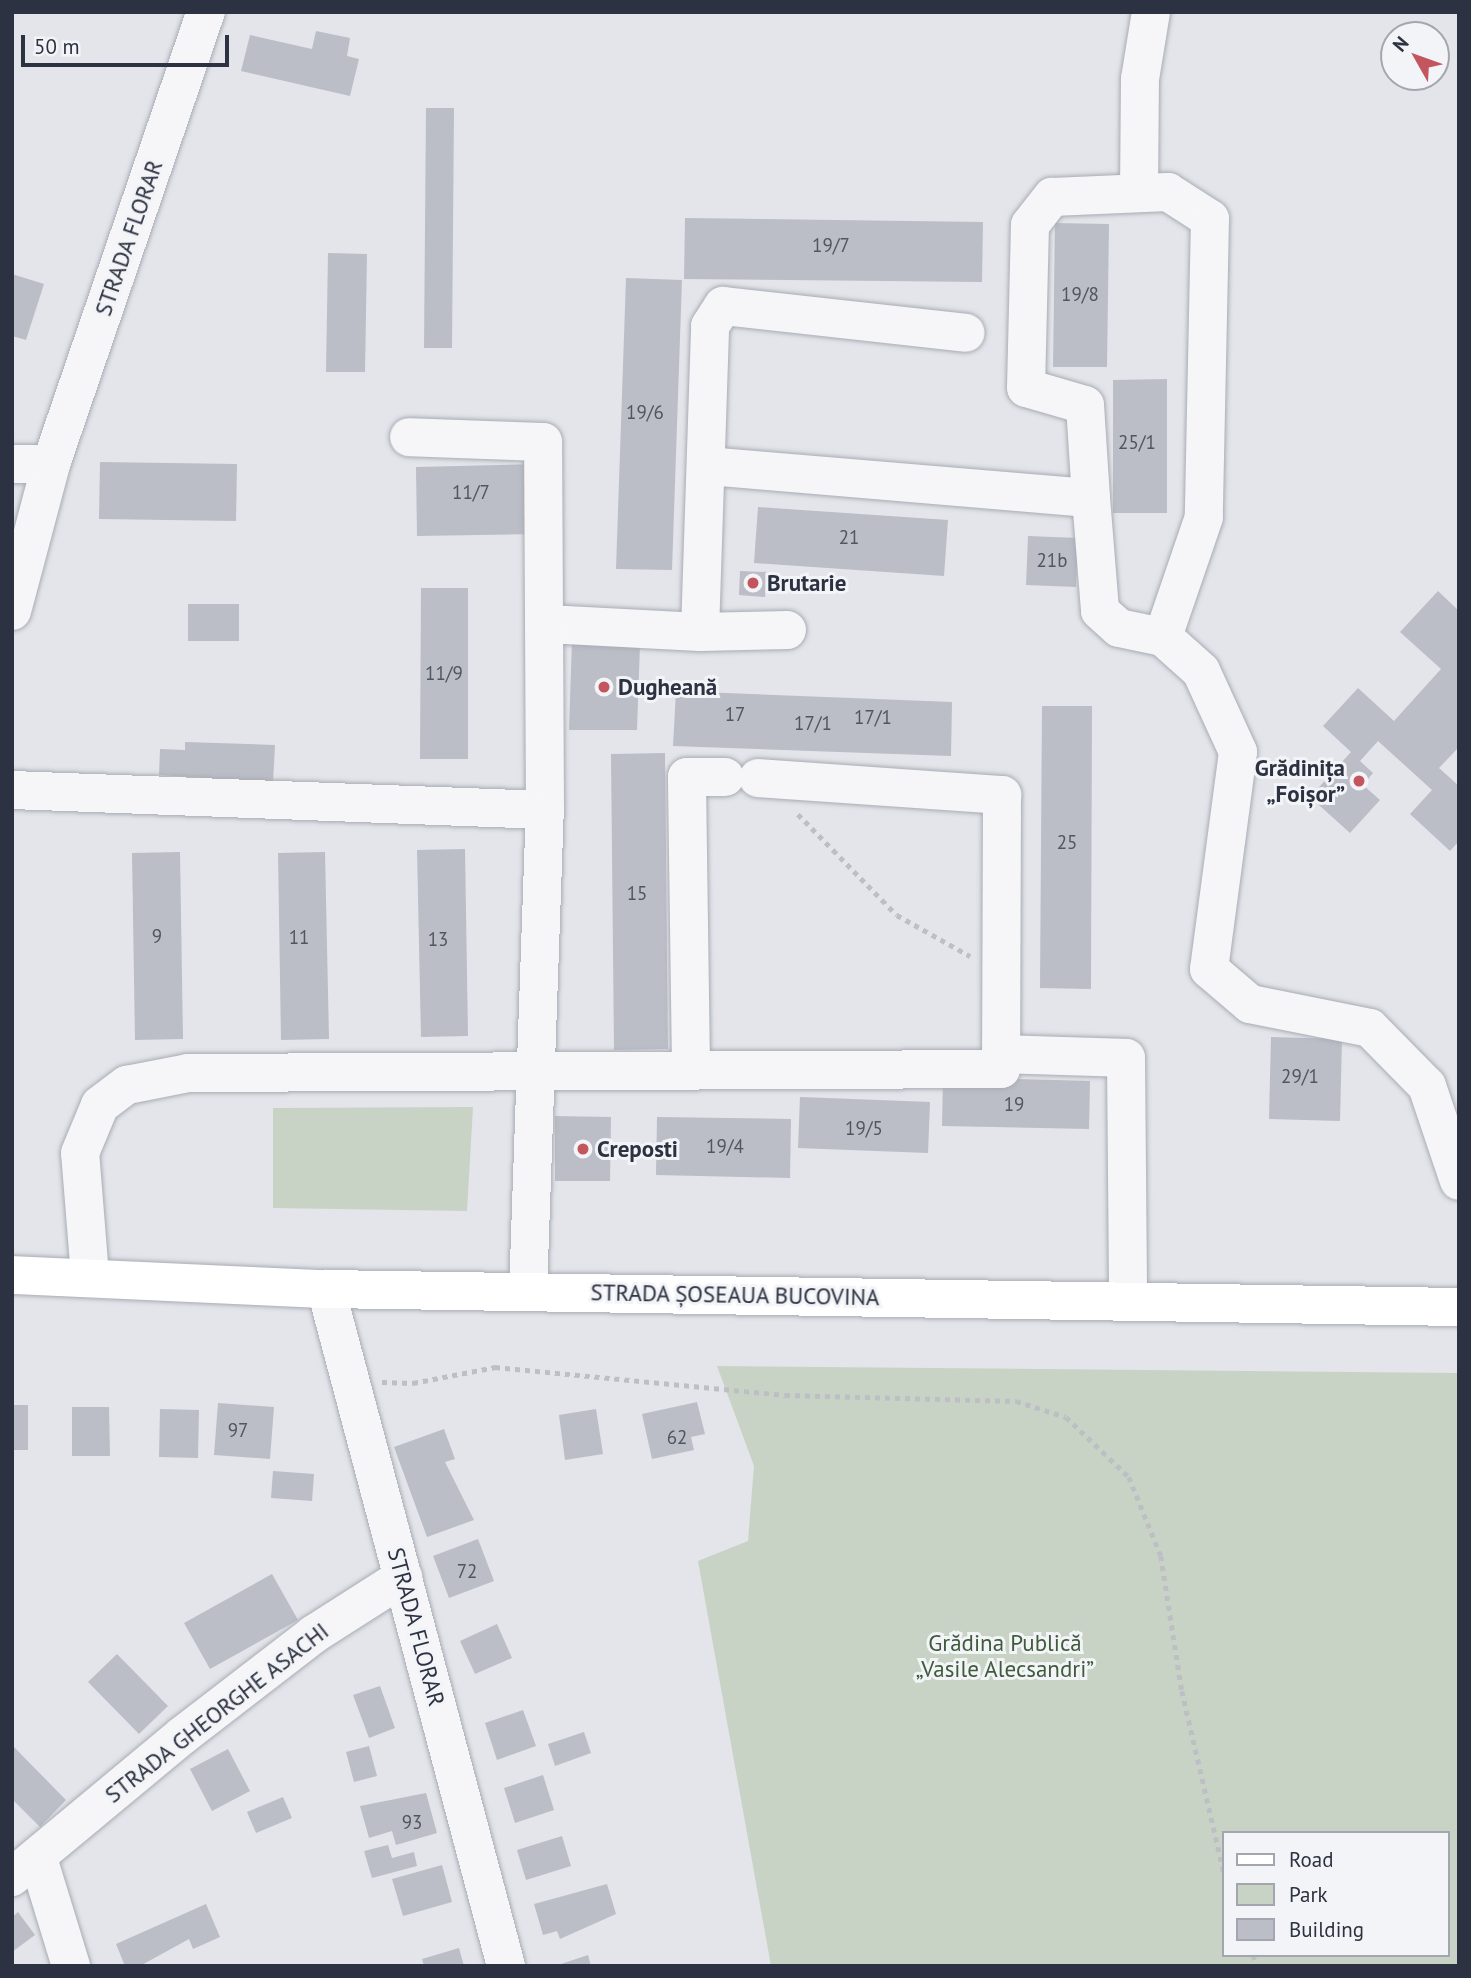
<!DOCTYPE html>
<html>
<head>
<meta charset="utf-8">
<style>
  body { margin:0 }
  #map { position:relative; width:1471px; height:1978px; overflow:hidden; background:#e3e5ea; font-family:"PT Sans",sans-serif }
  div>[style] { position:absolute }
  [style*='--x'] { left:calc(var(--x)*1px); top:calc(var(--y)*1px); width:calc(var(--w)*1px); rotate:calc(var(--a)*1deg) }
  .green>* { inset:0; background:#c8d3c5 }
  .building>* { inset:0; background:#bbbec6 }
  .path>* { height:4.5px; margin-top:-2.25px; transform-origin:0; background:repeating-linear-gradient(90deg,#bdbfc5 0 5px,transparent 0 10px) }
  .roads { filter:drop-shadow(0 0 2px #a8acb4) drop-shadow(0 0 2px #a8acb4) }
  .minor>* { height:38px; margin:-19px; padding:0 19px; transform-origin:19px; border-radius:19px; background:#f6f6f8 }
  .major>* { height:38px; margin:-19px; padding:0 19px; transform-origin:19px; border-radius:19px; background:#fff }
  .dots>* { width:19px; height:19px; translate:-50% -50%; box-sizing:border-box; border:4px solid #f3f4f7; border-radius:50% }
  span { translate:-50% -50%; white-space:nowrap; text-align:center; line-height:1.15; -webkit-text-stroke:6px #f3f4f7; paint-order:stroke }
  .number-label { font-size:19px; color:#505562 }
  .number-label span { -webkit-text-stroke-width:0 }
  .street-label { font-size:23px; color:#2c3241 }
  .poi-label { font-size:23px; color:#2c3241; font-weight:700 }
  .left { translate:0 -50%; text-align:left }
  .right { translate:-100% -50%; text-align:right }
  .park-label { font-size:23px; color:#3f5b3b }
  .frame { position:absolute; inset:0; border:14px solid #2c3241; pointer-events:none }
  .legend { position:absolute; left:1222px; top:1831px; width:228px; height:126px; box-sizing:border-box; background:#f3f4f7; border:2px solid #a3a6ae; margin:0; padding:9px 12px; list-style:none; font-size:21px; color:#2c3241 }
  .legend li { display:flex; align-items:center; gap:14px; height:35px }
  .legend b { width:35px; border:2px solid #a3a6ae }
  .north { position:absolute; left:1380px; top:21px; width:70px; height:70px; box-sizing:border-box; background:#f3f4f7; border:2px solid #a3a6ae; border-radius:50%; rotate:310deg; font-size:19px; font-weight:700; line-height:28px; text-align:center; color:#2c3241 }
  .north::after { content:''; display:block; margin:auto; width:24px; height:32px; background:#c3555e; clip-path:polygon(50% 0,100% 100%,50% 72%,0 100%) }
  .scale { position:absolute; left:21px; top:35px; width:208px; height:32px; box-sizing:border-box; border:4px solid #2c3241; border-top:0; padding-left:9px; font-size:21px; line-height:24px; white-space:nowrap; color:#2c3241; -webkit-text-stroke:5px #f3f4f7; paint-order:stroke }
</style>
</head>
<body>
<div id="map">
  <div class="green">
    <i style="clip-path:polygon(473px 1107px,467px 1211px,273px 1208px,273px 1108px)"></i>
    <i style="clip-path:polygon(evenodd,717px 1366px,1459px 1373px,1459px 1966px,771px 1966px,698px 1561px,748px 1541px,754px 1466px,717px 1366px,1224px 1833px,1448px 1833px,1448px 1955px,1224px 1955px,1224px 1833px)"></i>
  </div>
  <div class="building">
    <i style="clip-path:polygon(316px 31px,350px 38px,347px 56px,359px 59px,350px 96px,241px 71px,250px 35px,312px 49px)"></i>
    <i style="clip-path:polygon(426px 108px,454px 108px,452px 348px,424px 348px)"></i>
    <i style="clip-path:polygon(685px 218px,983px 222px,982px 282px,684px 279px)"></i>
    <i style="clip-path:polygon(1055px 223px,1109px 224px,1107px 367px,1053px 367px)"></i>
    <i style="clip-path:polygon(328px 253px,367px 254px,365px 372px,326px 372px)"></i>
    <i style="clip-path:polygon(12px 274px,44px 284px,26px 340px,12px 336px)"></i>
    <i style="clip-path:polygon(626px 278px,682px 280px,672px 570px,616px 569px)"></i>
    <i style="clip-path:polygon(1167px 379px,1167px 513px,1113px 513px,1113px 380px)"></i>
    <i style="clip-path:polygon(100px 462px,237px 464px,236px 521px,99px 519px)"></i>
    <i style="clip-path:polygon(535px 464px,536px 534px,417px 536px,416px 467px)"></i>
    <i style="clip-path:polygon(758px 507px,948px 520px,944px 576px,754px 563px)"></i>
    <i style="clip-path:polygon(1028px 536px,1078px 538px,1076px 587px,1026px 585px)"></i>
    <i style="clip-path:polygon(740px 571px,767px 572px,765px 597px,739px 595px)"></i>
    <i style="clip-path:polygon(421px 588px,468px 588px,468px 759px,420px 759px)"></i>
    <i style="clip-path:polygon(1438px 591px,1459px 611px,1459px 747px,1439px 768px,1459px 786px,1459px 841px,1450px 851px,1410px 814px,1432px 790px,1378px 741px,1360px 761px,1373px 773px,1363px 785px,1380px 800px,1350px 833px,1310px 797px,1351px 752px,1323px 726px,1358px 688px,1394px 721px,1441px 669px,1400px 632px)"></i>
    <i style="clip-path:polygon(188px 604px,239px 604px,239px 641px,188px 641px)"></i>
    <i style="clip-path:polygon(572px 640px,640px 644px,637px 730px,569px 730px)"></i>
    <i style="clip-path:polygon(676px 691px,952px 702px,951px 756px,673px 746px)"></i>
    <i style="clip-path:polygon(1042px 706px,1092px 706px,1091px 989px,1040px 988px)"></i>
    <i style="clip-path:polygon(185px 742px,275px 745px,273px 783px,159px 775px,160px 749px,185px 750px)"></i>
    <i style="clip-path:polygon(665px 753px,668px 1049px,614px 1050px,611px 754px)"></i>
    <i style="clip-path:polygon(465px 849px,468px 1036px,421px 1037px,417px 850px)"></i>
    <i style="clip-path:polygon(180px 852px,183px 1039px,135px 1040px,132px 853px)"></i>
    <i style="clip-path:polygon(325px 852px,329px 1039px,281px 1040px,278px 853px)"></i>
    <i style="clip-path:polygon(1271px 1037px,1342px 1039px,1340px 1121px,1269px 1119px)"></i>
    <i style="clip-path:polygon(943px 1077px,1090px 1081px,1089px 1129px,942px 1126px)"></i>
    <i style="clip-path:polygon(800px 1097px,930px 1102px,928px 1153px,798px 1148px)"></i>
    <i style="clip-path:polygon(555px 1116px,611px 1117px,610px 1181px,555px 1181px)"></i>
    <i style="clip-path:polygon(657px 1117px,791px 1119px,790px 1178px,656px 1175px)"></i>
    <i style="clip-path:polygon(697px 1402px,705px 1434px,691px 1437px,694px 1450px,652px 1459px,642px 1414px)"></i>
    <i style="clip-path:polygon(218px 1403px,274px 1407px,270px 1459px,214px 1455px)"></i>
    <i style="clip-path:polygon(12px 1405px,28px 1405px,28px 1450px,12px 1450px)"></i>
    <i style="clip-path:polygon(72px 1407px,109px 1407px,110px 1456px,72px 1456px)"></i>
    <i style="clip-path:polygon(160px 1409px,199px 1410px,198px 1458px,159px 1457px)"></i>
    <i style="clip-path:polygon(596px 1409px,603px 1454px,565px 1460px,559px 1415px)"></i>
    <i style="clip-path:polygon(444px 1429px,455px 1459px,445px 1462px,474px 1520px,427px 1537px,394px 1447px)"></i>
    <i style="clip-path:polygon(273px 1471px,314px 1474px,312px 1501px,271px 1498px)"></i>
    <i style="clip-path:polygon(478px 1539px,494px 1581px,449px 1598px,433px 1556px)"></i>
    <i style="clip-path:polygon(272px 1574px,298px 1620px,210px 1669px,184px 1623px)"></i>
    <i style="clip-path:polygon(497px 1624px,512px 1658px,475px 1674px,460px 1641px)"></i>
    <i style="clip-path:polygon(117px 1654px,168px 1706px,139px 1734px,88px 1682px)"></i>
    <i style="clip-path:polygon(380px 1686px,395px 1728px,369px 1738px,353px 1695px)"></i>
    <i style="clip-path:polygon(523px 1710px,536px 1746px,497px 1760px,485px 1723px)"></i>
    <i style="clip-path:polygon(584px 1732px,591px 1753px,555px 1766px,548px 1744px)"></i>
    <i style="clip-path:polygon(12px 1745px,66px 1800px,40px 1827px,12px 1799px)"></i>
    <i style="clip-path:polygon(369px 1746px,377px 1776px,354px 1782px,346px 1752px)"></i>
    <i style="clip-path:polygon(228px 1749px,250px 1791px,212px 1811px,190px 1769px)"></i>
    <i style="clip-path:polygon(543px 1775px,554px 1810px,515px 1823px,504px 1788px)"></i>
    <i style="clip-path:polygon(426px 1793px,437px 1833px,396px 1845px,392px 1831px,369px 1838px,360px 1806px)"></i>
    <i style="clip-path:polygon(283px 1797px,292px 1818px,256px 1833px,247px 1812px)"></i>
    <i style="clip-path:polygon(562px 1836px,571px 1866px,526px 1880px,517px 1850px)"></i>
    <i style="clip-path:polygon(388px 1845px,392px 1858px,414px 1852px,417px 1866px,372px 1878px,364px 1851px)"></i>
    <i style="clip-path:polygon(442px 1865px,452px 1902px,403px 1916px,392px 1879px)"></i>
    <i style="clip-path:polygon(607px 1884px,616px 1914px,560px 1939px,557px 1931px,543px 1935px,534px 1904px)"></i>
    <i style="clip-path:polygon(206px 1904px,220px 1937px,193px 1949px,189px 1939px,140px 1966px,125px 1966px,116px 1944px)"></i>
    <i style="clip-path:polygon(18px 1912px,35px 1935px,12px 1952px,12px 1917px)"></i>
    <i style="clip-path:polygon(459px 1948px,464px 1966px,424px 1966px,422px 1959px)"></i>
    <i style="clip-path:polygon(588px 1955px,591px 1966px,558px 1966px,558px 1965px)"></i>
  </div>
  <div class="path">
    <i style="--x:798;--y:814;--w:141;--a:45.6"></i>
    <i style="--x:897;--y:915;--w:84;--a:29.3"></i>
    <i style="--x:382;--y:1382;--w:31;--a:2"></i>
    <i style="--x:413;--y:1383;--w:84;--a:-11"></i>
    <i style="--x:495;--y:1367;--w:291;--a:5.5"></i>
    <i style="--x:785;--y:1395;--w:231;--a:1.5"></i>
    <i style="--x:1016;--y:1401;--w:52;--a:17.7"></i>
    <i style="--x:1066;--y:1417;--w:87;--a:43.6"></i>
    <i style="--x:1129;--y:1477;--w:85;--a:67.9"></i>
    <i style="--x:1161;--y:1556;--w:137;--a:81.2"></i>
    <i style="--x:1182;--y:1691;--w:187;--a:77"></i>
    <i style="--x:1253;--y:1955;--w:12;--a:70"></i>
  </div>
  <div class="roads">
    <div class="minor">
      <i style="--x:1139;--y:193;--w:114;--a:-89.5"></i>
      <i style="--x:1140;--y:79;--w:68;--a:-80.7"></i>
      <i style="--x:12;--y:464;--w:39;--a:0"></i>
      <i style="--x:707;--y:466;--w:385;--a:4.8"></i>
      <i style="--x:1091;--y:498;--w:93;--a:-93.7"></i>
      <i style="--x:1085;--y:405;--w:61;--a:-163.9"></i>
      <i style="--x:1026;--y:388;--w:163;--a:-88.6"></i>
      <i style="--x:1030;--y:225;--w:36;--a:-52"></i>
      <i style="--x:1052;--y:197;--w:116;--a:-2.5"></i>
      <i style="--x:1168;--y:192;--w:50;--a:32.7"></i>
      <i style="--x:1210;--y:219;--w:298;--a:91.2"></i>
      <i style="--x:1204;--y:517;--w:127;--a:108.9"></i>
      <i style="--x:1091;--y:498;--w:113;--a:85.4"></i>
      <i style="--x:1100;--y:611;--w:25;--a:42"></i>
      <i style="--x:1119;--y:628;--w:45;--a:11.6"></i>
      <i style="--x:1163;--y:637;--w:51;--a:41.8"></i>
      <i style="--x:1201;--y:671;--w:89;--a:65.4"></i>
      <i style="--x:1238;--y:752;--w:219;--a:97.6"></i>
      <i style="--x:1209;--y:969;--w:54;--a:40.5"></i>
      <i style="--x:1250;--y:1004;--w:122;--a:11.3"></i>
      <i style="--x:1370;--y:1028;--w:81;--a:45.5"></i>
      <i style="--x:1427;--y:1086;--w:100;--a:71.4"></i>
      <i style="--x:12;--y:611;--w:152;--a:-75.1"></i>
      <i style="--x:51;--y:464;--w:478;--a:-71.1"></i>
      <i style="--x:547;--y:624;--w:153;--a:3"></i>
      <i style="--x:787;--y:630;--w:87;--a:178.7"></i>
      <i style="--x:700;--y:632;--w:306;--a:-88.1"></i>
      <i style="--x:710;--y:326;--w:24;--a:-57"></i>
      <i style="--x:723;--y:306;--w:244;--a:6.3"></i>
      <i style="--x:758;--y:778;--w:245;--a:4"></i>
      <i style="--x:1002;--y:795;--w:259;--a:90.2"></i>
      <i style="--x:1001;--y:1054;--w:125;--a:1.8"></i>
      <i style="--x:1126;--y:1058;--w:242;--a:89.5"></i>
      <i style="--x:12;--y:790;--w:533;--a:2.15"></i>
      <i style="--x:545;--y:810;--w:368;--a:-90.3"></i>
      <i style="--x:543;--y:442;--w:134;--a:-177.9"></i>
      <i style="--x:691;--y:1068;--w:291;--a:-90.8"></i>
      <i style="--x:687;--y:777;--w:38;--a:0"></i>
      <i style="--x:90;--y:1276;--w:123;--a:-94.6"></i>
      <i style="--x:80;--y:1153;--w:52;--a:-67.4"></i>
      <i style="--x:100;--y:1105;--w:34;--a:-37"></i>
      <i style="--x:127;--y:1085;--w:62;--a:-11.1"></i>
      <i style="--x:188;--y:1073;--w:813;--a:-0.28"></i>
      <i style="--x:1001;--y:1069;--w:15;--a:-90"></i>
      <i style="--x:326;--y:1289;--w:701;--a:75.11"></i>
      <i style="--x:528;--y:1292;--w:482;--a:-88"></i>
      <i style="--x:38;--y:1858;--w:113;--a:73"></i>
      <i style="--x:12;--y:1877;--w:222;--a:-39.7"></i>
      <i style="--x:183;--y:1735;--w:165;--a:-37.6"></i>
      <i style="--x:314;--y:1634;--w:106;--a:-32.6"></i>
    </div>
    <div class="major">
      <i style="--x:12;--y:1275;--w:314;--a:2.6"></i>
      <i style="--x:326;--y:1289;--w:1133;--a:0.91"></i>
    </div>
  </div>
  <div class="dots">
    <i style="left:753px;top:583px;background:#c3555e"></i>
    <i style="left:604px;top:687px;background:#c3555e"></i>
    <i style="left:1359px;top:781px;background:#c3555e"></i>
    <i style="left:583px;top:1149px;background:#c3555e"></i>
  </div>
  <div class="number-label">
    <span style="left:831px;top:246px">19/7</span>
    <span style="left:1080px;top:295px">19/8</span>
    <span style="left:645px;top:413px">19/6</span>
    <span style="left:1137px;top:443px">25/1</span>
    <span style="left:471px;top:493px">11/7</span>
    <span style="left:849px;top:538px">21</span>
    <span style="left:1052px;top:561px">21b</span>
    <span style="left:444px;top:674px">11/9</span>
    <span style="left:735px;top:715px">17</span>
    <span style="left:873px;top:718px">17/1</span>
    <span style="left:813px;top:724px">17/1</span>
    <span style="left:1067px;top:843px">25</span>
    <span style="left:637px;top:894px">15</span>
    <span style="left:157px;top:937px">9</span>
    <span style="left:299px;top:938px">11</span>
    <span style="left:438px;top:940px">13</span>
    <span style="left:1300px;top:1077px">29/1</span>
    <span style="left:1014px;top:1105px">19</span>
    <span style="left:864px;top:1129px">19/5</span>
    <span style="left:725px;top:1147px">19/4</span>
    <span style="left:238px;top:1431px">97</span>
    <span style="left:677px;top:1438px">62</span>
    <span style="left:467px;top:1572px">72</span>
    <span style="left:412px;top:1823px">93</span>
  </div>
  <div class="street-label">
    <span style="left:129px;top:238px;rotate:-71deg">STRADA FLORAR</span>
    <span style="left:735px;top:1295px;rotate:1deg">STRADA ȘOSEAUA BUCOVINA</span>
    <span style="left:416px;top:1627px;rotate:75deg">STRADA FLORAR</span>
    <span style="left:217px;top:1713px;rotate:-38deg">STRADA GHEORGHE ASACHI</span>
  </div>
  <div class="poi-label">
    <span class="left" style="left:767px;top:583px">Brutarie</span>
    <span class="left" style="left:618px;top:687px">Dugheană</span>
    <span class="right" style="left:1345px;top:781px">Grădinița<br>„Foișor”</span>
    <span class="left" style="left:597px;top:1149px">Creposti</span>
  </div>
  <div class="park-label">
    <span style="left:1005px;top:1656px">Grădina Publică<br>„Vasile Alecsandri”</span>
  </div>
  <div class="frame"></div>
  <ul class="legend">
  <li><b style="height:9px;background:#fff"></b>Road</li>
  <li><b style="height:19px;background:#c8d3c5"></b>Park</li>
  <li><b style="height:19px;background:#bbbec6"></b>Building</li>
  </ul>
  <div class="north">N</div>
  <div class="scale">50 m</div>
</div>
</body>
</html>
